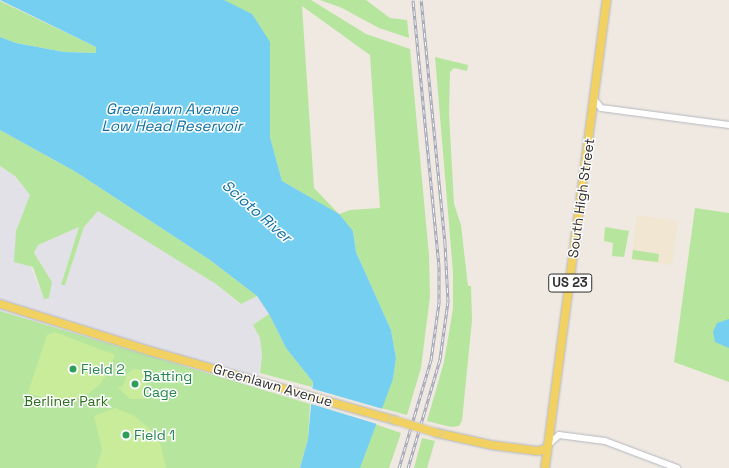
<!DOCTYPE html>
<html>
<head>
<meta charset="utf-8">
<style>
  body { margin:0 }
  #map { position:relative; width:729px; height:468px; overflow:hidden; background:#efe9e1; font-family:"Space Grotesk",sans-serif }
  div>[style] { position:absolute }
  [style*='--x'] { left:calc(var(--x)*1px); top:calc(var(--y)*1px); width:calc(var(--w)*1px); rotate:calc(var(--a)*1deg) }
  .industrial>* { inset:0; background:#e3e1e8 }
  .education>* { inset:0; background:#f0e6d1 }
  .green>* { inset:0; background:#b6e59e }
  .pitch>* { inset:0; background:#c9ec9a }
  .water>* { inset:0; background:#75cff0 }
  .pier>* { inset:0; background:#efe9e1 }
  .roads { filter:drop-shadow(0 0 1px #b4b7c1) drop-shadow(0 0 1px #b4b7c1) }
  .minor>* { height:6px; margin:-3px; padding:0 3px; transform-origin:3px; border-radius:3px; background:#fff }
  .major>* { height:8px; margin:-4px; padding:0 4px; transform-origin:4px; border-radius:4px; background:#f2d163 }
  .rail>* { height:3px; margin-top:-1.5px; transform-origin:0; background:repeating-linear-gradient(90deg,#fff 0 4.5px,#a3a6b8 0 9px); box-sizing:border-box; border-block:1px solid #a3a6b8 }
  .bridges { filter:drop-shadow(0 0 1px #c9c9c9) drop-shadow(0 0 1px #c9c9c9) }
  .major-bridge>* { height:8px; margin:-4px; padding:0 4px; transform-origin:4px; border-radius:4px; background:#f2d163 }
  .dots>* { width:11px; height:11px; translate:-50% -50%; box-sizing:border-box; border:2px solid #fff; border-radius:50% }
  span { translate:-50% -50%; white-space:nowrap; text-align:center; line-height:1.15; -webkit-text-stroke:3px #fff; paint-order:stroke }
  .shield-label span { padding:1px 3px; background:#fff; border:1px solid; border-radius:3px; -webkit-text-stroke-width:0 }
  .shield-label { font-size:13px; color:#2e2e2e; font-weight:700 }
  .street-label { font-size:14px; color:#2e2e2e }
  .leisure-label { font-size:14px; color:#27864d }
  .left { translate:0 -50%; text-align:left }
  .park-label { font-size:14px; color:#2c6e1b }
  .water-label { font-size:15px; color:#0d6fa3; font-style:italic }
</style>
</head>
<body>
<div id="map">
  <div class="industrial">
    <i style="clip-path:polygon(0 166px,15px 176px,30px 195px,16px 231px,44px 299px,52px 282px,34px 253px,38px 245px,79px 227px,61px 285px,65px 285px,84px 227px,98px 211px,216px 284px,240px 304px,257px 296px,269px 314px,253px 325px,260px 338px,262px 355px,257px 387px,0 311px)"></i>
  </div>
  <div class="education">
    <i style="clip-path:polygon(637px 215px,678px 221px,672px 265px,631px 260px)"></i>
  </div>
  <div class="green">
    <i style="clip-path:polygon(evenodd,224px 0,311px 0,366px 34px,410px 49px,429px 256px,430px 296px,421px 368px,407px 415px,381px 408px,393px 379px,396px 358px,391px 330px,356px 252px,353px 231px,338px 214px,282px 181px,270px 137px,270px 42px,224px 0,302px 6px,370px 55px,380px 208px,350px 210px,339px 214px,314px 188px,302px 6px)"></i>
    <i style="clip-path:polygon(320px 0,366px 0,390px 18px,407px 20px,409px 38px,379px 28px,342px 8px)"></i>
    <i style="clip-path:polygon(0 1px,96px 47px,96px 53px,64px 52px,16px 43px,0 37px)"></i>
    <i style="clip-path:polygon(435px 57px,468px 65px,467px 71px,454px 68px,450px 72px,449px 113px,454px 204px,461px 225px,468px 286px,471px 286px,472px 320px,462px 421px,459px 426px,451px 427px,427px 421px,444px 362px,453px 309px,453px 272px)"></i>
    <i style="clip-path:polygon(0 130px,76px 172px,210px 260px,257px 296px,241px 304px,216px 284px,98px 211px,84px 227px,65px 285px,61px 285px,79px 227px,38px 245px,34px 253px,52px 282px,49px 298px,44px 299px,33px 267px,14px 262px,16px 231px,30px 195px,15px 176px,0 166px)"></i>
    <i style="clip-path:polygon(695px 208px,729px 213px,729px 382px,674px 362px)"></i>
    <i style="clip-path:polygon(605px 227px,629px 231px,624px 257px,612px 256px,613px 243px,604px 241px)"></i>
    <i style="clip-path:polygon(633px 250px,659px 254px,658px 262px,632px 259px)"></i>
    <i style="clip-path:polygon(0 311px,310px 404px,308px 439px,300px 468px,0 468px)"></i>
    <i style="clip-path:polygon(269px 314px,286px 348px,313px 382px,312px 387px,260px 373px,262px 355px,260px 338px,253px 325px)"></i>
    <i style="clip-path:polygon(375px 424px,401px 433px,389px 468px,360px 468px)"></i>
    <i style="clip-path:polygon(422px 438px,435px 441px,427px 468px,414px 468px)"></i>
  </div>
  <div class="pitch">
    <i style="clip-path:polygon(55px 332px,115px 355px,109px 372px,100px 384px,88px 394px,70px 401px,60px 403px,28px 393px,47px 335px)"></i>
    <i style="clip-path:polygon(133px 369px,141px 370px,148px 377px,144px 393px,147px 398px,144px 399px,130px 399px,118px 388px,123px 386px,127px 374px)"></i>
    <i style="clip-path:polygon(115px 408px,133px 415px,152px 431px,161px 446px,166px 468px,96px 468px,102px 450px,94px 416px)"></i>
  </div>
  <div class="water">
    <i style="clip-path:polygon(0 0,224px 0,252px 14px,270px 42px,270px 137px,282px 181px,339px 214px,353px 231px,356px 252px,391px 330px,396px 358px,393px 379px,360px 468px,300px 468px,308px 439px,313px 382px,286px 348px,269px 314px,257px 296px,210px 260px,76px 172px,0 130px,0 37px,16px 43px,64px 52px,96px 53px,96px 47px)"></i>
    <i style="clip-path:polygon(729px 319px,729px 348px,715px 342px,713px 332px,717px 323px)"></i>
  </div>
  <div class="pier">
    <i style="clip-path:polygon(310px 388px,383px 409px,377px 424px,308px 403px)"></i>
  </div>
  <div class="roads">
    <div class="minor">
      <i style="--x:594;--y:99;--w:11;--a:52"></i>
      <i style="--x:601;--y:108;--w:129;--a:7.6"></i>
      <i style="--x:549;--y:444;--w:13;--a:-42"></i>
      <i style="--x:559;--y:435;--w:46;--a:7.4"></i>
      <i style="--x:605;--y:441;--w:77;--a:20.6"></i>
    </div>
    <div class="major">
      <i style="--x:0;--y:304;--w:157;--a:17.4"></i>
      <i style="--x:150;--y:351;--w:254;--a:15.8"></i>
      <i style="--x:437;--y:433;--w:55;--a:12.5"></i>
      <i style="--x:491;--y:445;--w:47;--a:7.3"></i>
      <i style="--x:538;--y:451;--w:7;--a:-16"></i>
      <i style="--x:545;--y:449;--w:4;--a:-45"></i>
      <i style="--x:545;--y:468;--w:472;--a:-82.5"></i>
    </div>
  </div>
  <div class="rail">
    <i style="--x:399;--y:468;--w:113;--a:-73.5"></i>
    <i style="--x:431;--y:360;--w:58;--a:-82"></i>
    <i style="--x:439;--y:303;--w:37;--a:-90"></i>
    <i style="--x:439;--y:266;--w:267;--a:-95.6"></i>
    <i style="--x:408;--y:468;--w:114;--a:-73.6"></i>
    <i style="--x:440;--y:359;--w:59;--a:-82.1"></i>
    <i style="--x:448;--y:301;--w:58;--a:-93"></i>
    <i style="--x:445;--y:243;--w:244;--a:-95.6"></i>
  </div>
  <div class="bridges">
    <div class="major-bridge">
      <i style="--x:394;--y:420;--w:45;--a:16.8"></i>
    </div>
  </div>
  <div class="dots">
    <i style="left:73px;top:369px;background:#2e9e5b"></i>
    <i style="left:135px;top:384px;background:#2e9e5b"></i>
    <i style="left:126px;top:435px;background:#2e9e5b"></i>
  </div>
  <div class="shield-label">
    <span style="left:570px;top:283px">US 23</span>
  </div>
  <div class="street-label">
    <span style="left:581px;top:198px;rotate:-82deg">South High Street</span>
    <span style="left:273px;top:385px;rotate:16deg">Greenlawn Avenue</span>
  </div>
  <div class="leisure-label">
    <span class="left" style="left:81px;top:369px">Field 2</span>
    <span class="left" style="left:143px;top:384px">Batting<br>Cage</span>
    <span class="left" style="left:134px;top:435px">Field 1</span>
  </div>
  <div class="park-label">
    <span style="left:66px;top:401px">Berliner Park</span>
  </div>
  <div class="water-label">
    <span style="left:172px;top:117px">Greenlawn Avenue<br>Low Head Reservoir</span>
    <span style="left:257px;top:211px;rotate:41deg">Scioto River</span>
  </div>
</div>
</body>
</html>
